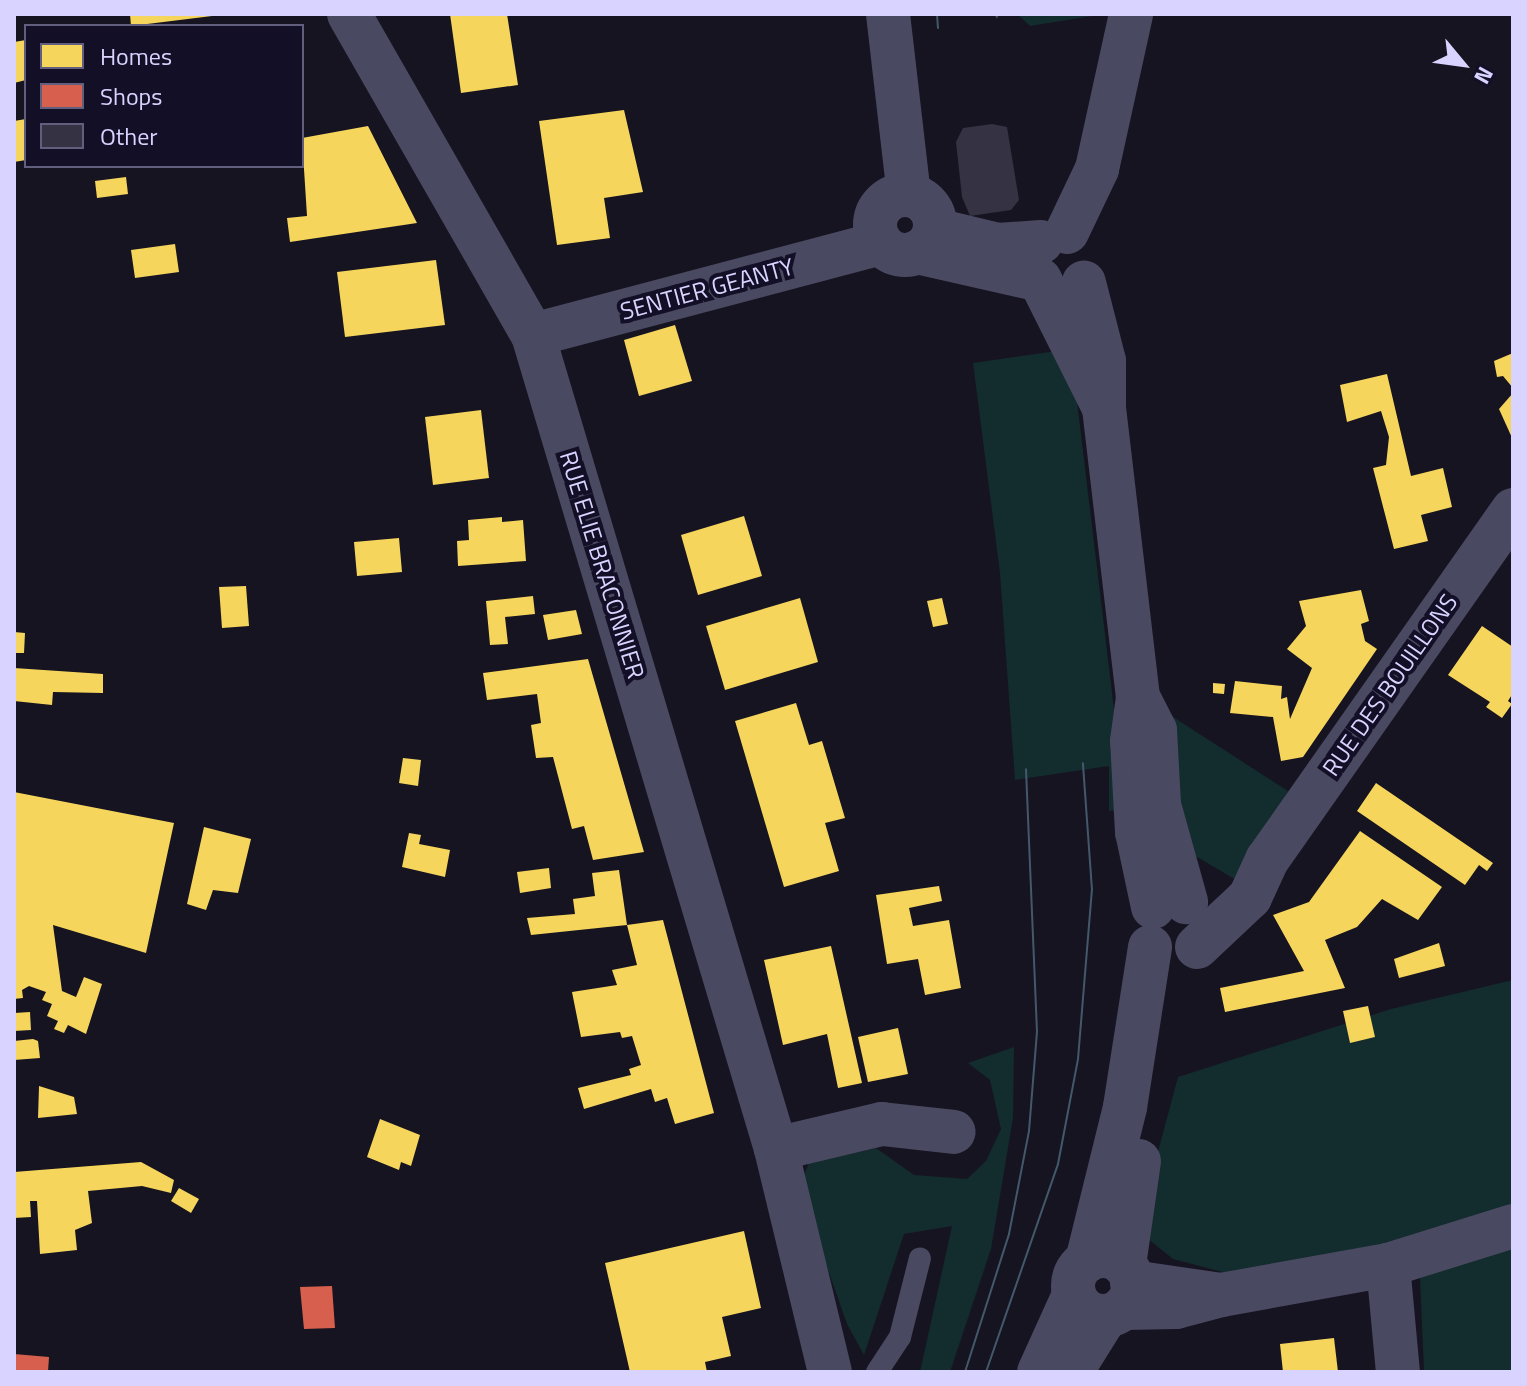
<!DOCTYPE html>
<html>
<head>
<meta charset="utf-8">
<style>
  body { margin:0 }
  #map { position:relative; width:1527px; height:1386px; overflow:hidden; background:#161421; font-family:"Titillium Web",sans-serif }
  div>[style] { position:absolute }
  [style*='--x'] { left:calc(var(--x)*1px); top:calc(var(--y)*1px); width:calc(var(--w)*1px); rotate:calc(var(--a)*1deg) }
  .green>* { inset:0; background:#132c2d }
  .homes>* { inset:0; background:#f6d55c }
  .shops>* { inset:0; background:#d6604d }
  .building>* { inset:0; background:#343243 }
  .lane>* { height:22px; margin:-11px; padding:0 11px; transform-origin:11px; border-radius:11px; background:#4a4962 }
  .street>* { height:44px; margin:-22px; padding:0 22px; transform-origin:22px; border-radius:22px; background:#4a4962 }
  .street>.ring { margin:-22px; padding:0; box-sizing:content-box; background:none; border:44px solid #4a4962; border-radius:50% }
  .tram>* { height:2px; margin:-1px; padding:0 1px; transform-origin:1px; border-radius:1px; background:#43596b }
  span { translate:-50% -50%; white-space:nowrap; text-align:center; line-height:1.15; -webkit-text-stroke:8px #130f26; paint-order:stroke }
  .street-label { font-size:24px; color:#d9d4ff }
  .frame { position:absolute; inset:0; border:16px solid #d9d4ff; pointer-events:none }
  .legend { position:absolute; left:24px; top:24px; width:280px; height:144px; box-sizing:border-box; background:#130f26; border:2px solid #625e7d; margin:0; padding:10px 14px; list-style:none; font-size:24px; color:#d9d4ff }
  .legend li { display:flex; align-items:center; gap:16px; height:40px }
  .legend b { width:40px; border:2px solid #625e7d }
  .north { position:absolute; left:1423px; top:24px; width:80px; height:80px; -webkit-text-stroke:6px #130f26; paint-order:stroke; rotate:119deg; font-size:22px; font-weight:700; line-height:32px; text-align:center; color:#d9d4ff }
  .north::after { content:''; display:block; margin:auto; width:28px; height:36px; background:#d9d4ff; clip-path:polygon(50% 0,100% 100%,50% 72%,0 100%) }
</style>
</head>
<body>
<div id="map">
  <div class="green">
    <i style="clip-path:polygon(1017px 14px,1105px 14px,1030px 26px)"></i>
    <i style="clip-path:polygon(1057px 351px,1073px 368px,1126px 809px,1109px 811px,1109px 766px,1015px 780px,1000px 573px,973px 363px)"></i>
    <i style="clip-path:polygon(1170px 715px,1288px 791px,1238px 881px,1185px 850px)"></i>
    <i style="clip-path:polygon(1513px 980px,1513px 1207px,1397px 1243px,1230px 1274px,1173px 1259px,1137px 1230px,1178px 1077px,1391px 1009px)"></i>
    <i style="clip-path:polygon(1014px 1047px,1013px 1118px,991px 1249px,950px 1372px,920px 1372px,952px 1226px,904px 1234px,864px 1355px,847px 1324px,799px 1187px,809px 1163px,876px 1148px,914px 1175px,967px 1179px,986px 1161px,1001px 1129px,990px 1080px,968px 1063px)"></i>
    <i style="clip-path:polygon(1513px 1248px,1513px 1372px,1424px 1372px,1420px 1277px)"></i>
  </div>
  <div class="homes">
    <i style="clip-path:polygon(130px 14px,212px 14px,212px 16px,131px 26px)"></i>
    <i style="clip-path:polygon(450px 14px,507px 14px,518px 85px,461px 93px)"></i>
    <i style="clip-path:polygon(26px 40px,26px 80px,14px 83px,14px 42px)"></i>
    <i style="clip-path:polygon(624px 110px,643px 192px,604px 198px,610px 238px,557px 245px,539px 121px)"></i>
    <i style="clip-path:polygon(26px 119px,26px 160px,14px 162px,14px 121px)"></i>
    <i style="clip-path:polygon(368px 126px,417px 223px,290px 242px,287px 218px,307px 216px,302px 138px)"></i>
    <i style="clip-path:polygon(126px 177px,128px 194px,97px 198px,95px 181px)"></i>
    <i style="clip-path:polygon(175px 244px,179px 272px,135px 278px,131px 250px)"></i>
    <i style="clip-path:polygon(436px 260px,445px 325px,345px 337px,337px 272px)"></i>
    <i style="clip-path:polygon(675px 325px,692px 381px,639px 396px,624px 340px)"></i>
    <i style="clip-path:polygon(1513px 353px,1513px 388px,1503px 376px,1497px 377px,1494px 361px)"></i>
    <i style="clip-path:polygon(1387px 374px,1411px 476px,1443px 468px,1452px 507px,1421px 515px,1428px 541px,1394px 549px,1373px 468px,1386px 465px,1389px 437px,1381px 411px,1347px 422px,1340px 385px)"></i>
    <i style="clip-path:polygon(1513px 393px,1513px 440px,1499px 409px)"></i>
    <i style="clip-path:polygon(481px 410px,489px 478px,433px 485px,425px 417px)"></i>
    <i style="clip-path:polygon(744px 516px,762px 576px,698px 595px,681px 535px)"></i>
    <i style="clip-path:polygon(502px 517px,502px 522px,523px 520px,526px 561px,458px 566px,457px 541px,469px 540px,468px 520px)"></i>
    <i style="clip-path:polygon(399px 538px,402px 572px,357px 576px,354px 542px)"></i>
    <i style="clip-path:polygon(246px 586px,249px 626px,222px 628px,219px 587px)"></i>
    <i style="clip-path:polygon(1361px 590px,1369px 621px,1361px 624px,1365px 641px,1377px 649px,1303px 757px,1281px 761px,1273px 717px,1230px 713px,1235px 681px,1282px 686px,1281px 699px,1287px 697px,1290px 719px,1312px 668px,1287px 649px,1306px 626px,1299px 601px)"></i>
    <i style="clip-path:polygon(533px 596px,535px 614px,505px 617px,508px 644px,490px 645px,486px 601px)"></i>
    <i style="clip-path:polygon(800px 598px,818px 662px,725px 690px,706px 626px)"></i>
    <i style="clip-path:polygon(942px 598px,948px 624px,933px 627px,927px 601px)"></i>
    <i style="clip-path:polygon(576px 610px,582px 634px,548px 640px,543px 615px)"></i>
    <i style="clip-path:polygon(1482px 626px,1513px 647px,1513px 693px,1508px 701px,1512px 704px,1502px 718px,1486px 707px,1490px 702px,1448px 675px)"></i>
    <i style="clip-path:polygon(14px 632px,25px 633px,24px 653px,14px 653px)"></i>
    <i style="clip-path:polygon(588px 659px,644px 852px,593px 860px,584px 826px,572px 829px,553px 757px,536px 758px,531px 725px,541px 723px,537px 694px,487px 700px,483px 673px)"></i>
    <i style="clip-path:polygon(14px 668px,103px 674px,103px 693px,53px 692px,52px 705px,14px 701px)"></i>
    <i style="clip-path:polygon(1213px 683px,1225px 684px,1224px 694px,1213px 693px)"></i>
    <i style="clip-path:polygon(796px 703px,809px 745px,822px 741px,845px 818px,825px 823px,839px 871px,784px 887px,735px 721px)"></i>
    <i style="clip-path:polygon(403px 758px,421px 760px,418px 786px,399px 783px)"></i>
    <i style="clip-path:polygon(1376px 783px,1493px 863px,1487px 871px,1479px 865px,1465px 885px,1357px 811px)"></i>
    <i style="clip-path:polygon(14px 792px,174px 823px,146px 953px,53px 925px,62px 991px,76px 997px,84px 977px,102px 984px,86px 1034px,68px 1025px,64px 1033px,54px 1029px,58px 1021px,47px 1016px,52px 1004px,42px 1000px,46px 992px,29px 986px,22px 990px,23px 998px,14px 999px)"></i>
    <i style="clip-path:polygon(204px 827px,251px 839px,238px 893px,213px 890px,206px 910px,187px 904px)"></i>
    <i style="clip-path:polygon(1360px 831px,1442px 887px,1418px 920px,1382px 899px,1357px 927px,1325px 940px,1345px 988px,1225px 1012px,1220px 988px,1304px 971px,1273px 915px,1309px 902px)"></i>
    <i style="clip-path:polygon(409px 833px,421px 835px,419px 844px,450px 850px,445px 877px,402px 867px)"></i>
    <i style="clip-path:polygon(549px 868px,551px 888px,520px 893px,517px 872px)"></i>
    <i style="clip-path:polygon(619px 870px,627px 925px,531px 935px,527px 918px,575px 914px,573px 899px,595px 896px,592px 873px)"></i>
    <i style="clip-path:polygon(939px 886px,942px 901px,909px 908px,913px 926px,949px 920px,961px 988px,925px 995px,918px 959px,887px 964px,876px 895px)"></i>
    <i style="clip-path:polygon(663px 920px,714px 1113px,675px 1124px,667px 1098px,655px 1102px,651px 1089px,584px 1109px,578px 1088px,631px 1075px,629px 1069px,641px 1065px,632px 1036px,622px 1038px,620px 1032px,581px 1037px,572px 992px,617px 985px,612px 970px,637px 965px,627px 925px)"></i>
    <i style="clip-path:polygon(1439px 943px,1445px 966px,1399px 978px,1394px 959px)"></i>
    <i style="clip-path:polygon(831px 946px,862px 1083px,838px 1088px,827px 1034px,783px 1045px,764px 960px)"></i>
    <i style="clip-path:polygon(1368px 1006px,1375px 1037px,1350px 1043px,1343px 1011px)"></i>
    <i style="clip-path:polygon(30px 1012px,31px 1030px,14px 1031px,14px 1013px)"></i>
    <i style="clip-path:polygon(898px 1028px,908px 1074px,868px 1082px,858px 1037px)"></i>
    <i style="clip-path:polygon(33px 1039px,38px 1041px,40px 1058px,14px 1060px,14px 1041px)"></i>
    <i style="clip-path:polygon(39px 1086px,74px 1097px,77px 1114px,38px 1118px)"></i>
    <i style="clip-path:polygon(380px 1119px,420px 1135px,411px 1166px,401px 1162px,399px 1170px,367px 1157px)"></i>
    <i style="clip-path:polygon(141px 1162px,174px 1180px,171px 1193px,142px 1186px,88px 1191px,92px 1223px,75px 1230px,77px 1250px,40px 1254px,37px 1201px,30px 1201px,31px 1217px,14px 1218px,14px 1172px)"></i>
    <i style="clip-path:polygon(179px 1188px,199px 1199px,191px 1213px,171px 1201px)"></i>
    <i style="clip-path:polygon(744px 1231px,761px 1308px,722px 1317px,731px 1356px,705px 1362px,707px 1372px,630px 1372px,605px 1263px)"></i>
    <i style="clip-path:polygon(1334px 1338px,1338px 1372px,1283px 1372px,1280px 1344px)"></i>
  </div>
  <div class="shops">
    <i style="clip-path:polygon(332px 1286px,335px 1328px,304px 1329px,300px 1287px)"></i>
    <i style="clip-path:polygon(14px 1354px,49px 1357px,48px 1372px,14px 1372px)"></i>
  </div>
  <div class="building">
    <i style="clip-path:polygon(992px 124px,1007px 127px,1019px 200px,1011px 210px,970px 216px,962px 197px,956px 142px,963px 128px)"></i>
  </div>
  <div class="lane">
    <i style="--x:877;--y:1372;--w:42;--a:-56.7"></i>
    <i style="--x:900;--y:1337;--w:81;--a:-75.8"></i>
  </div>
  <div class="street">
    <i style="--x:349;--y:14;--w:370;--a:60.2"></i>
    <i style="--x:533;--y:335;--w:849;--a:73.38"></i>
    <i style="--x:776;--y:1149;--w:229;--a:76.4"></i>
    <i style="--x:888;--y:14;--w:182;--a:83.4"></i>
    <i class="ring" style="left:875px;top:195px;width:16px;height:16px"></i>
    <i style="--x:1067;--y:232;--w:70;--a:-64.5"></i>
    <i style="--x:1097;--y:169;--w:159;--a:-77.6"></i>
    <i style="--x:952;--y:234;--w:47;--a:13.4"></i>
    <i style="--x:998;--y:245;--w:43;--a:-4"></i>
    <i style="--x:917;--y:252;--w:126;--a:12.8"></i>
    <i style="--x:1040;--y:280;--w:143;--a:63.4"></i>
    <i style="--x:1104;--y:408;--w:47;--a:-90"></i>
    <i style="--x:1104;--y:361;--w:81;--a:-104.4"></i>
    <i style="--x:533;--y:335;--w:360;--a:-14.8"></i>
    <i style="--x:1104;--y:408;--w:291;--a:83.3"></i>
    <i style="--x:1153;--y:907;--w:77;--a:-102"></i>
    <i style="--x:1137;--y:832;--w:91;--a:-93.1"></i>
    <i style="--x:1132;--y:741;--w:44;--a:-82.2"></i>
    <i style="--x:1138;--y:697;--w:37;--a:63"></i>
    <i style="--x:1155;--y:730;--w:75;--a:86.9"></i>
    <i style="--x:1159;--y:805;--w:101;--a:74.4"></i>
    <i style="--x:1197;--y:947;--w:73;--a:-43.3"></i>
    <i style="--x:1250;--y:897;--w:41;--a:-65.3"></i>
    <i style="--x:1267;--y:860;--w:428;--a:-54.9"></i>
    <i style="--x:776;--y:1149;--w:109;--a:-13.3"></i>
    <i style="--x:882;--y:1124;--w:72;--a:6.3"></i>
    <i class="ring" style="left:1073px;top:1256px;width:16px;height:16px"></i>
    <i style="--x:1087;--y:1261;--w:159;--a:-76.1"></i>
    <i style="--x:1125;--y:1107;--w:162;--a:-81.1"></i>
    <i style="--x:1124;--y:1265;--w:105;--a:-81.8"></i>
    <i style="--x:1388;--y:1265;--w:107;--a:84.7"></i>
    <i style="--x:1221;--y:1295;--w:170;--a:-10.2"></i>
    <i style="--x:1388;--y:1265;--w:131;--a:-17.3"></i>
    <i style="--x:1123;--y:1308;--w:53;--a:-1.1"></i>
    <i style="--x:1176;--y:1307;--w:47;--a:-14.9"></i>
    <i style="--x:1221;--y:1295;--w:90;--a:-171.7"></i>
    <i style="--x:1039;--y:1372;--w:85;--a:-65.6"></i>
    <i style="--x:1071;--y:1372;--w:66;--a:-58"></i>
  </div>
  <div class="tram">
    <i style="--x:937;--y:14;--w:14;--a:86"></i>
    <i style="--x:996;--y:14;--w:3;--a:72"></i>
    <i style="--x:965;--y:1372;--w:145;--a:-72.3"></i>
    <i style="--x:1009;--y:1234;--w:105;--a:-79"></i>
    <i style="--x:1029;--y:1131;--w:99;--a:-85.4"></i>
    <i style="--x:1037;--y:1032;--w:263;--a:-92.4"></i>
    <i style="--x:986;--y:1372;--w:220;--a:-70.9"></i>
    <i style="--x:1058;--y:1164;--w:107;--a:-79.2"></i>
    <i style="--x:1078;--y:1059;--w:170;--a:-85.3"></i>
    <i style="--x:1092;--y:890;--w:127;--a:-94.1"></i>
  </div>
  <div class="street-label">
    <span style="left:707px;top:289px;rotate:-15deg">SENTIER GEANTY</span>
    <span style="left:602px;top:565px;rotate:73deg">RUE ELIE BRACONNIER</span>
    <span style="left:1390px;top:685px;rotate:-55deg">RUE DES BOUILLONS</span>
  </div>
  <div class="frame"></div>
  <ul class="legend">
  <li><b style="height:22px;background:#f6d55c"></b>Homes</li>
  <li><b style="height:22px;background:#d6604d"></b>Shops</li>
  <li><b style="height:22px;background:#343243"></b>Other</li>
  </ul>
  <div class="north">N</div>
</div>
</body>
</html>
